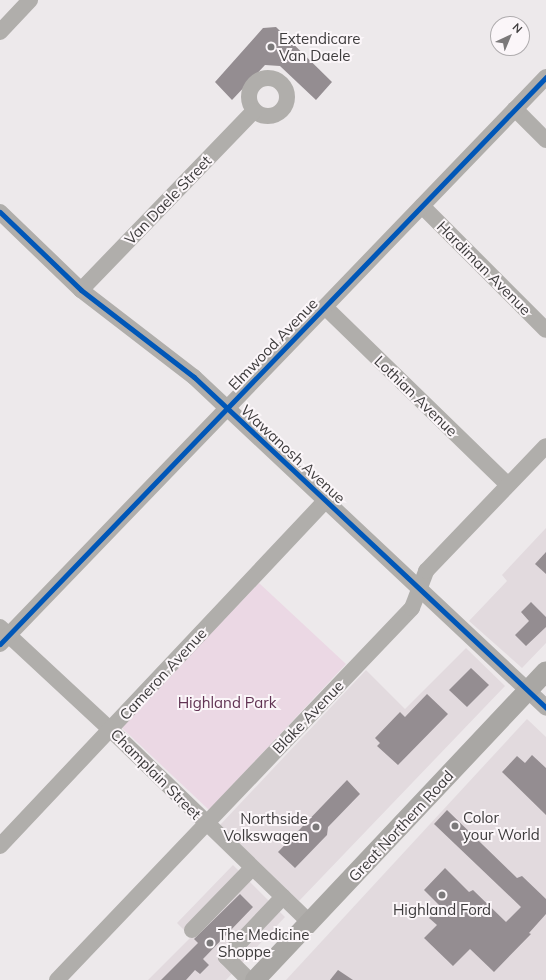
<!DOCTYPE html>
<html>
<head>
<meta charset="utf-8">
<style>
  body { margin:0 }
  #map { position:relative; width:546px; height:980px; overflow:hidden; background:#ede9eb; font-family:Mulish,sans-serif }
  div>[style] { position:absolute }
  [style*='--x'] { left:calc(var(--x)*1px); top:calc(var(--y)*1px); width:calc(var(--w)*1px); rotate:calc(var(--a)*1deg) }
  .built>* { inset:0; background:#e2dade }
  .green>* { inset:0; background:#ebd8e4 }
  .building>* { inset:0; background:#948d91 }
  .minor>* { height:16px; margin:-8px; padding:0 8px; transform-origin:8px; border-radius:8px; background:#b0aeab }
  .minor>.ring { margin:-8px; padding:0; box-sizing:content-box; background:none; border:16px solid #b0aeab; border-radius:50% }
  .major>* { height:20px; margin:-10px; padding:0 10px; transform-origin:10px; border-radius:10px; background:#a9a7a4 }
  .cycleway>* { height:5px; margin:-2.5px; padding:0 2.5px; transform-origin:2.5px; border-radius:2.5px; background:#0057b8 }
  .dots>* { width:11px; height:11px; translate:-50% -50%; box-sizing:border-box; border:2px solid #fbf6f9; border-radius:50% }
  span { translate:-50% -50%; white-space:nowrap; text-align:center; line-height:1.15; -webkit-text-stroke:4px #fbf6f9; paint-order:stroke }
  .poi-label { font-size:15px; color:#3e3c3d }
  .left { translate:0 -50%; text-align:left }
  .right { translate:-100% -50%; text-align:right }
  .street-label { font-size:15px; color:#3e3c3d }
  .park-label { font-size:15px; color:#613353 }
  .north { position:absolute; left:490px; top:16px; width:40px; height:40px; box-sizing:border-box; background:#fbf6f9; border:1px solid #afacae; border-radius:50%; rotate:44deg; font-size:11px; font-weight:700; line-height:16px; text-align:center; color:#3e3c3d }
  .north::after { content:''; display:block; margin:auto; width:14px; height:18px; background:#7b797a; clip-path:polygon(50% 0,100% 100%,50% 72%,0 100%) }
</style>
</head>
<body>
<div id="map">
  <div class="built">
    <i style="clip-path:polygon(546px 528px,546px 643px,522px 668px,469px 621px,507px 581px,502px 575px)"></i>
    <i style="clip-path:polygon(466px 648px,505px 686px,299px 901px,220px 825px,366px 670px,405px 709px)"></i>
    <i style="clip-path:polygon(527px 719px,546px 737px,546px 980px,286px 980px)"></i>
    <i style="clip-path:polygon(233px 865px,285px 917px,226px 980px,148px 980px,191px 937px,177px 923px)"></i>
  </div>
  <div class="green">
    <i style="clip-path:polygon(259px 583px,346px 664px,209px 810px,121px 727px)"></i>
  </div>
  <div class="building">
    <i style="clip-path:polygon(276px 27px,332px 82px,316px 100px,280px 66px,265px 65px,232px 100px,215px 82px,263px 28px)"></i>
    <i style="clip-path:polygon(546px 552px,546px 574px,535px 564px)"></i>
    <i style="clip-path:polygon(531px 602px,546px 617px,546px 627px,526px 646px,515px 635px,529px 621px,521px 612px)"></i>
    <i style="clip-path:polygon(471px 668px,489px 685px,467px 707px,449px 690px)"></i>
    <i style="clip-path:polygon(427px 694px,448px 714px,398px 765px,377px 746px,380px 743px,375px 738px,400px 712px,405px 717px)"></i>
    <i style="clip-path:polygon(532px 755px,546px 768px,546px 815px,502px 772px,517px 756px,525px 763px)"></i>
    <i style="clip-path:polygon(347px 780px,360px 794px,328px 827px,327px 835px,295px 868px,278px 852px)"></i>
    <i style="clip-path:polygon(447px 810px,517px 878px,522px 876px,546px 899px,546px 914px,529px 933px,531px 934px,494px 972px,470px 949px,453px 966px,424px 938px,437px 925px,429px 918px,440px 906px,424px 890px,445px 868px,469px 892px,473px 890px,506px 922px,521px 907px,434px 824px)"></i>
    <i style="clip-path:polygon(240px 894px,253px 907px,203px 959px,209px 965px,200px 974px,195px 970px,186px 980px,161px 980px,198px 943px,194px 939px)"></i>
    <i style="clip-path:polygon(338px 970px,353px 980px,330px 980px)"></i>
  </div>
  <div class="minor">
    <i style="--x:0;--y:32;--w:44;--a:-46.8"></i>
    <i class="ring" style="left:249px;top:78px;width:22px;height:22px"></i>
    <i style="--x:515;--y:109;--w:44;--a:45"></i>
    <i style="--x:422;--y:206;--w:175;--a:45"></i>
    <i style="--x:0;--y:212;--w:112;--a:43.9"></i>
    <i style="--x:81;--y:290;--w:143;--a:37.6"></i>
    <i style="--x:194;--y:377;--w:483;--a:43.2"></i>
    <i style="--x:81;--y:290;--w:249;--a:-46"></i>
    <i style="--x:325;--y:307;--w:255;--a:44.2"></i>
    <i style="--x:0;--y:627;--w:151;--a:42.9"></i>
    <i style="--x:111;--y:730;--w:277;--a:44.1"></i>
    <i style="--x:0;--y:644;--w:787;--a:-46.08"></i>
    <i style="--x:0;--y:846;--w:474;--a:-46.7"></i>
    <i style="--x:192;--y:930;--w:86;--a:-45.9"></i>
    <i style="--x:57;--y:980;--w:514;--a:-46.34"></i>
    <i style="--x:412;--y:608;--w:40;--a:-69"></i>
    <i style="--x:426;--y:571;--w:173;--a:-46.2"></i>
    <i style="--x:249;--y:980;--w:33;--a:-135"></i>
    <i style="--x:226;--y:957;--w:83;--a:-46.5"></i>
  </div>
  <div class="major">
    <i style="--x:255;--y:980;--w:424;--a:-46.7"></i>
  </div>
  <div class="cycleway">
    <i style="--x:0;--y:212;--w:112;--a:43.9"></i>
    <i style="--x:81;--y:290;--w:143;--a:37.6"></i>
    <i style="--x:194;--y:377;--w:483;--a:43.2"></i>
    <i style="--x:0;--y:644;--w:787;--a:-46.08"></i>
  </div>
  <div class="dots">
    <i style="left:271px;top:47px;background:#7b797a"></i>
    <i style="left:455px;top:826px;background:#7b797a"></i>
    <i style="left:316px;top:827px;background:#7b797a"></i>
    <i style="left:442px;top:895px;background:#7b797a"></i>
    <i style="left:210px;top:943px;background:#7b797a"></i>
  </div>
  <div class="poi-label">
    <span class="left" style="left:279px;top:47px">Extendicare<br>Van Daele</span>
    <span class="left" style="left:463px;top:826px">Color<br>your World</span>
    <span class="right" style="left:308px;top:827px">Northside<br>Volkswagen</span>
    <span style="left:442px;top:910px">Highland Ford</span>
    <span class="left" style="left:218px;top:943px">The Medicine<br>Shoppe</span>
  </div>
  <div class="street-label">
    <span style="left:168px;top:200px;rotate:-46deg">Van Daele Street</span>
    <span style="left:484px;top:268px;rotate:45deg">Hardiman Avenue</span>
    <span style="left:273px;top:344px;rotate:-46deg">Elmwood Avenue</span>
    <span style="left:416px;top:396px;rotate:44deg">Lothian Avenue</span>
    <span style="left:293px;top:454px;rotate:43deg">Wawanosh Avenue</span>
    <span style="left:163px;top:674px;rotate:-47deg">Cameron Avenue</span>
    <span style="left:308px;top:717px;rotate:-46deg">Blake Avenue</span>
    <span style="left:156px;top:774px;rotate:45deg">Champlain Street</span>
    <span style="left:401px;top:826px;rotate:-47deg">Great Northern Road</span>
  </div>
  <div class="park-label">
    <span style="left:227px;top:703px">Highland Park</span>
  </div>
  <div class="north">N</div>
</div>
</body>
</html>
